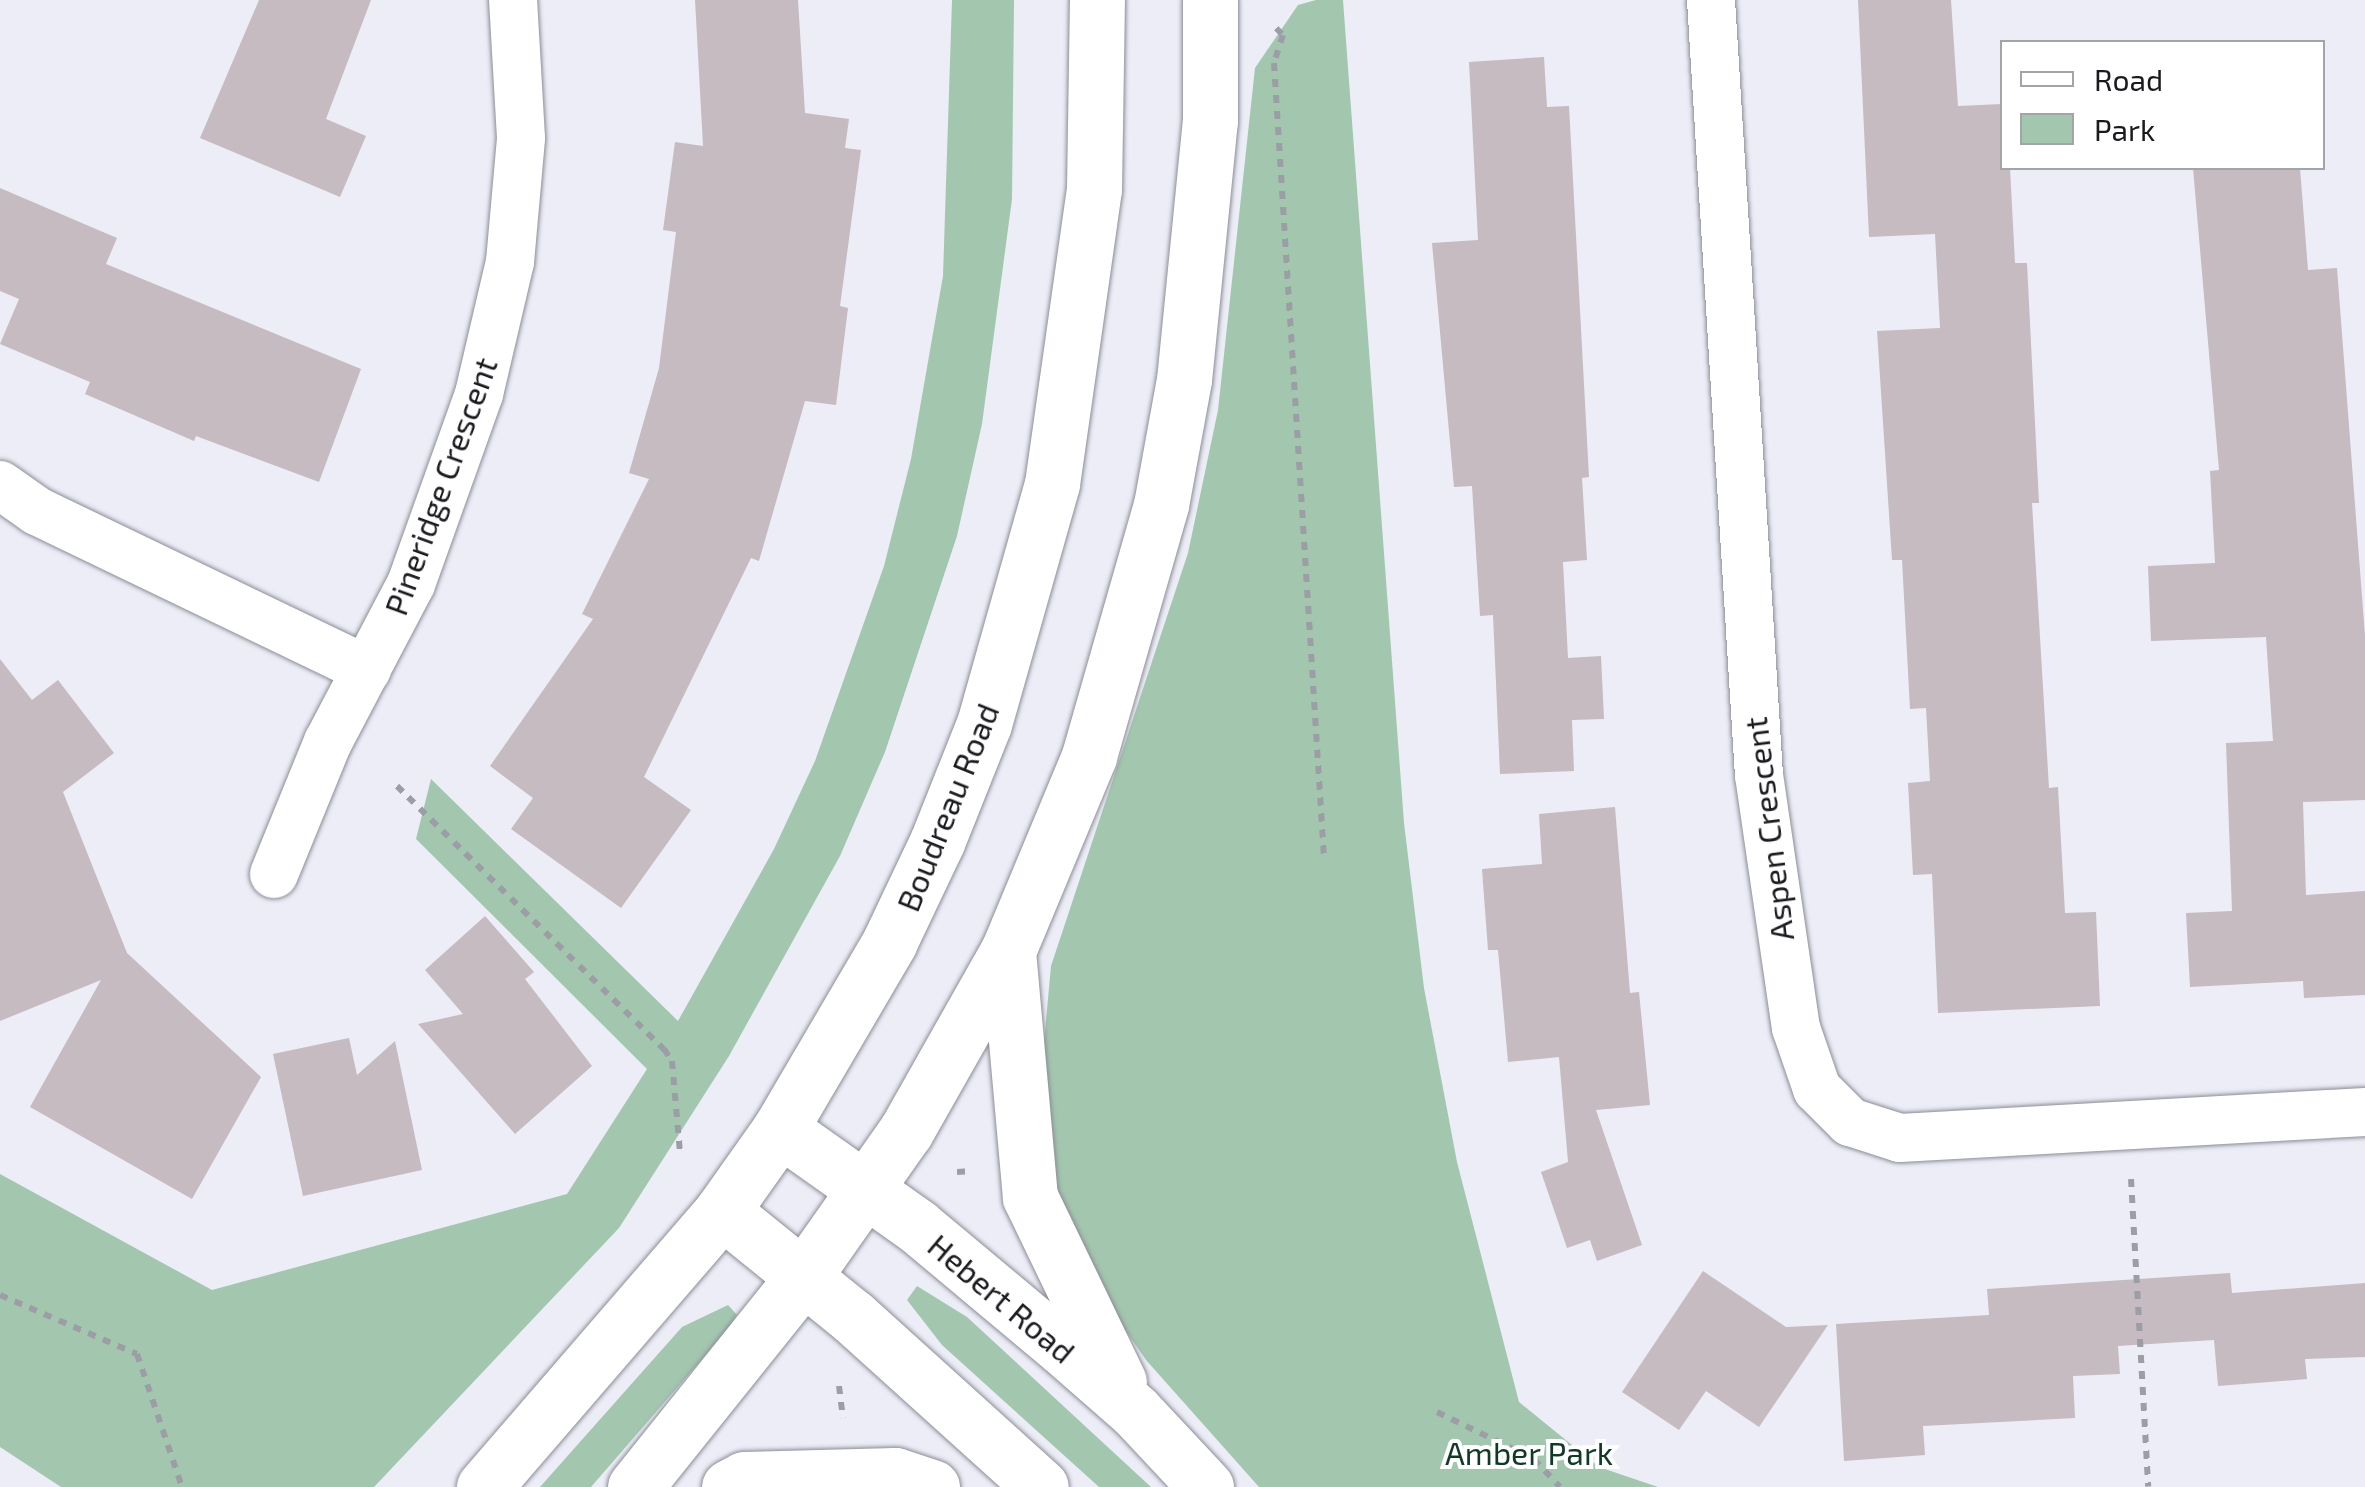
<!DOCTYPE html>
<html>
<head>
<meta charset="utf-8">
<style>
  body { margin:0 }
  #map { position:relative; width:2365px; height:1487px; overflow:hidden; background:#ecedf7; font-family:"Exo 2",sans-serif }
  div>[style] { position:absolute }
  .green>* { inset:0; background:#a3c6af }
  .building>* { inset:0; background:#c5bbc0 }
  .path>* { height:6px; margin-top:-3px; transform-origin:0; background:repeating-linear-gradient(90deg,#9c9da5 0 8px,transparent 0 16px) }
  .roads { filter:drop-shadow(0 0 2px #8b8d96) drop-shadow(0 0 2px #8b8d96) }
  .minor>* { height:48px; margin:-24px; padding:0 24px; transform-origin:24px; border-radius:24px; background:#fff }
  .secondary>* { height:55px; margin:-27.5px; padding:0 27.5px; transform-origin:27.5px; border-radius:27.5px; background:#fff }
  span { translate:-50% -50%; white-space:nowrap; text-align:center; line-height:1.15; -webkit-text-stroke:8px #fff; paint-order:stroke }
  .street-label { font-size:32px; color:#1a1b1e }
  .park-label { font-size:32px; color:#0f3b24 }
  .legend { position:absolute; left:2000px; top:40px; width:325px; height:130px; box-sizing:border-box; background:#fff; border:2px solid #a3a4a5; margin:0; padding:12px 18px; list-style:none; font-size:30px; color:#1a1b1e }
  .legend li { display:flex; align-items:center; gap:20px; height:50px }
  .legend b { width:50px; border:2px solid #a3a4a5 }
</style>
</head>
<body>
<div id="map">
  <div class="green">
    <i style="clip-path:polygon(952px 0,1014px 0,1012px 199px,982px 424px,957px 536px,885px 752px,840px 856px,729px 1056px,619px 1228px,374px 1487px,61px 1487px,0 1447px,0 1174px,212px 1290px,567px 1194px,647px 1069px,416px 839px,431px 779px,678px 1021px,774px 849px,815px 761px,884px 566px,911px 459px,943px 276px)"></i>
    <i style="clip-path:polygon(1316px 0,1343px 0,1404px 823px,1424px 988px,1457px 1162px,1519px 1402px,1599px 1467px,1658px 1487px,1259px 1487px,1146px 1360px,1098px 1291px,1053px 1180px,1042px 1064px,1051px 966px,1188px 553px,1218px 410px,1255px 68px,1298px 5px)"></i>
    <i style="clip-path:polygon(917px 1286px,967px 1317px,1151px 1487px,1099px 1487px,942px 1345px,907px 1300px)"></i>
    <i style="clip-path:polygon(728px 1305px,737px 1315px,728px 1329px,591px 1487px,540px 1487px,682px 1327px)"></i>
  </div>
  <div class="building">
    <i style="clip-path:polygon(259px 0,371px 0,326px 119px,366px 136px,340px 197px,200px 138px)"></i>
    <i style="clip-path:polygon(695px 0,798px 0,805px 113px,849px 119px,845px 148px,861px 150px,840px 306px,848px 308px,836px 405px,805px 401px,759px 561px,751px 558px,644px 777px,691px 810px,621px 908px,511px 829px,533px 798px,490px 766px,593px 619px,582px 614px,649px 479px,629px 473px,659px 368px,676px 232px,663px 230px,675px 142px,703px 146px)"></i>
    <i style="clip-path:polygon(1858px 0,1951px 0,1958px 106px,2002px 104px,2002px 168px,2010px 168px,2015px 263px,2027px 263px,2039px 503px,2032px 503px,2049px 788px,2058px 787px,2065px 913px,2096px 912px,2100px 1006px,1938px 1013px,1932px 874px,1913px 875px,1908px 783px,1930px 781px,1926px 708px,1910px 709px,1902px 560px,1892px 560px,1877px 331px,1940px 328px,1935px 234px,1869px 237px)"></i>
    <i style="clip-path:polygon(1544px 57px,1547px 107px,1569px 106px,1589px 477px,1582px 478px,1587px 560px,1563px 562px,1568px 658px,1601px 656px,1604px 719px,1572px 720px,1574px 771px,1500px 774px,1493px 615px,1480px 616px,1472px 486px,1454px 487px,1432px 243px,1478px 240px,1469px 62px)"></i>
    <i style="clip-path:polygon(2193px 168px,2300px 168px,2308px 270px,2337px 268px,2365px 636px,2365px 800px,2303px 802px,2306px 895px,2365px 891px,2365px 995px,2304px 998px,2303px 981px,2190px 987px,2186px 913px,2232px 911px,2226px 743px,2273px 741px,2266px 637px,2151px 641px,2148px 566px,2215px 563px,2210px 471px,2219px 470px)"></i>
    <i style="clip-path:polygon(0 188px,117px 238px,106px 264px,361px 369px,319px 482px,196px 436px,194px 441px,85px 394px,90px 382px,0 344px,19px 299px,0 291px)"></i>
    <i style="clip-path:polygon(0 659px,32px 700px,58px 680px,114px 753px,63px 792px,127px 953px,261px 1077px,192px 1199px,30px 1107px,101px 980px,0 1021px)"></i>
    <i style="clip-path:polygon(1615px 807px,1630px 993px,1639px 992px,1650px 1105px,1596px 1110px,1642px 1245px,1597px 1261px,1590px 1240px,1567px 1248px,1541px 1172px,1568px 1162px,1559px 1057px,1508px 1062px,1498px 950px,1488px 950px,1482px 869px,1542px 864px,1539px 814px)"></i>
    <i style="clip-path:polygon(485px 916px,534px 972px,525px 979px,592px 1066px,515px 1134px,418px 1024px,463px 1014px,425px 970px)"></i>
    <i style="clip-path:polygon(349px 1038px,357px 1075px,395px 1041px,422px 1170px,303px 1196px,273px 1054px)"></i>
    <i style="clip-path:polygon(1703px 1271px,1786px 1327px,1828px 1325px,1759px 1427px,1706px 1391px,1679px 1430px,1622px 1392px)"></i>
    <i style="clip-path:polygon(2230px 1273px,2232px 1293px,2365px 1283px,2365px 1357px,2305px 1359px,2307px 1379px,2218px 1386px,2214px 1340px,2118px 1346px,2120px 1374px,2073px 1376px,2075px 1418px,1923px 1426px,1925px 1455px,1844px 1461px,1836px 1324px,1989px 1315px,1987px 1289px)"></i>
  </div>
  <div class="path">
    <i style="left:1276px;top:28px;width:10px;rotate:45deg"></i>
    <i style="left:1283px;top:35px;width:29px;rotate:108deg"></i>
    <i style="left:1274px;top:63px;width:797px;rotate:86.4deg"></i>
    <i style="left:397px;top:786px;width:375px;rotate:44.6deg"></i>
    <i style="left:664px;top:1049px;width:14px;rotate:56deg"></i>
    <i style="left:672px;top:1061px;width:91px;rotate:85deg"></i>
    <i style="left:957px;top:1172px;width:15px;rotate:-4deg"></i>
    <i style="left:2131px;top:1179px;width:308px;rotate:86.8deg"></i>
    <i style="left:0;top:1295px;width:149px;rotate:23.3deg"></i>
    <i style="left:137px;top:1354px;width:140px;rotate:71.3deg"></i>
    <i style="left:839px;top:1386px;width:32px;rotate:83deg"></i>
    <i style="left:1437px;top:1412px;width:108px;rotate:25.9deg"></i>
    <i style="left:1534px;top:1459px;width:38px;rotate:47deg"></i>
  </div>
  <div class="roads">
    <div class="minor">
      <i style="left:1711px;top:0;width:776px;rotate:86.46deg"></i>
      <i style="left:1759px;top:775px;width:256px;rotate:81.7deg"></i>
      <i style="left:1796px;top:1028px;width:65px;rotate:71deg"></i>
      <i style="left:1817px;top:1089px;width:47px;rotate:45deg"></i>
      <i style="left:1850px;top:1122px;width:52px;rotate:17.7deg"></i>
      <i style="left:1900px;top:1138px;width:466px;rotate:-3.2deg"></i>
      <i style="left:0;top:485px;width:45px;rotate:35.1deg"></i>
      <i style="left:37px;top:511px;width:366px;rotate:25.7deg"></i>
      <i style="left:274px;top:874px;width:143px;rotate:-67.8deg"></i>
      <i style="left:328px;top:742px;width:178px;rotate:-62.3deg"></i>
      <i style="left:411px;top:584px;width:202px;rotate:-70.3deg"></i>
      <i style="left:479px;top:394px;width:136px;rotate:-76.8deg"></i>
      <i style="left:510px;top:262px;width:124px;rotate:-84.9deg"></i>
      <i style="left:521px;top:138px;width:138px;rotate:-93.3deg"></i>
    </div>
    <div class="secondary">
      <i style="left:1008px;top:951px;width:247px;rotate:84.9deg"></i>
      <i style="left:1030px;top:1197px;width:205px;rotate:64.3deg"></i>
      <i style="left:780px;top:1129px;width:168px;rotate:35.3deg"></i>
      <i style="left:917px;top:1226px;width:190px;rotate:39.9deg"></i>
      <i style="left:1063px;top:1348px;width:96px;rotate:41.2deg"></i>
      <i style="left:1135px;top:1411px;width:104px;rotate:46.9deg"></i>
      <i style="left:722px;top:1211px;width:169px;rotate:39deg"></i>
      <i style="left:853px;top:1317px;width:253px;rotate:42.1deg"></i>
      <i style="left:484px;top:1487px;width:364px;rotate:-49.2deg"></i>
      <i style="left:722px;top:1211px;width:100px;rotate:-54.7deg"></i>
      <i style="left:780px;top:1129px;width:216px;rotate:-59.6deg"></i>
      <i style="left:889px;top:943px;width:112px;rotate:-64.6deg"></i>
      <i style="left:937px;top:842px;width:127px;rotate:-68.3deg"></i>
      <i style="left:984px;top:724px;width:249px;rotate:-74.2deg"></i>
      <i style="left:1052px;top:484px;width:298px;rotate:-81.9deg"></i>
      <i style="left:1094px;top:189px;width:189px;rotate:-89.1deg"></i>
      <i style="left:635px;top:1487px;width:270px;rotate:-51.3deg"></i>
      <i style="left:804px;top:1276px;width:177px;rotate:-54.9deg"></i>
      <i style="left:906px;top:1131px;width:207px;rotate:-60.5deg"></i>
      <i style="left:1008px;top:951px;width:211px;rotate:-67.4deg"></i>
      <i style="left:1089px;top:756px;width:261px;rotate:-74deg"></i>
      <i style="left:1161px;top:505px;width:127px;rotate:-79.6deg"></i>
      <i style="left:1184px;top:380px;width:260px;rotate:-84.3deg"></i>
      <i style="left:1210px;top:121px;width:121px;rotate:-90deg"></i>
      <i style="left:729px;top:1487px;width:17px;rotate:-28deg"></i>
      <i style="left:744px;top:1479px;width:151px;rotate:-1.5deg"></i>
      <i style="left:895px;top:1475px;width:39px;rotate:18deg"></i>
    </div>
  </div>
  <div class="street-label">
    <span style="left:440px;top:486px;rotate:-70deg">Pineridge Crescent</span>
    <span style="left:947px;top:807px;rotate:-68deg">Boudreau Road</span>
    <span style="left:1768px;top:829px;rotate:-97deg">Aspen Crescent</span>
    <span style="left:1002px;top:1298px;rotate:40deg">Hebert Road</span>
  </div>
  <div class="park-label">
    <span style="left:1529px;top:1452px">Amber Park</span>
  </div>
  <ul class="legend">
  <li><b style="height:12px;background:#fff"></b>Road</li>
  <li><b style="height:28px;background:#a3c6af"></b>Park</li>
  </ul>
</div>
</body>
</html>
